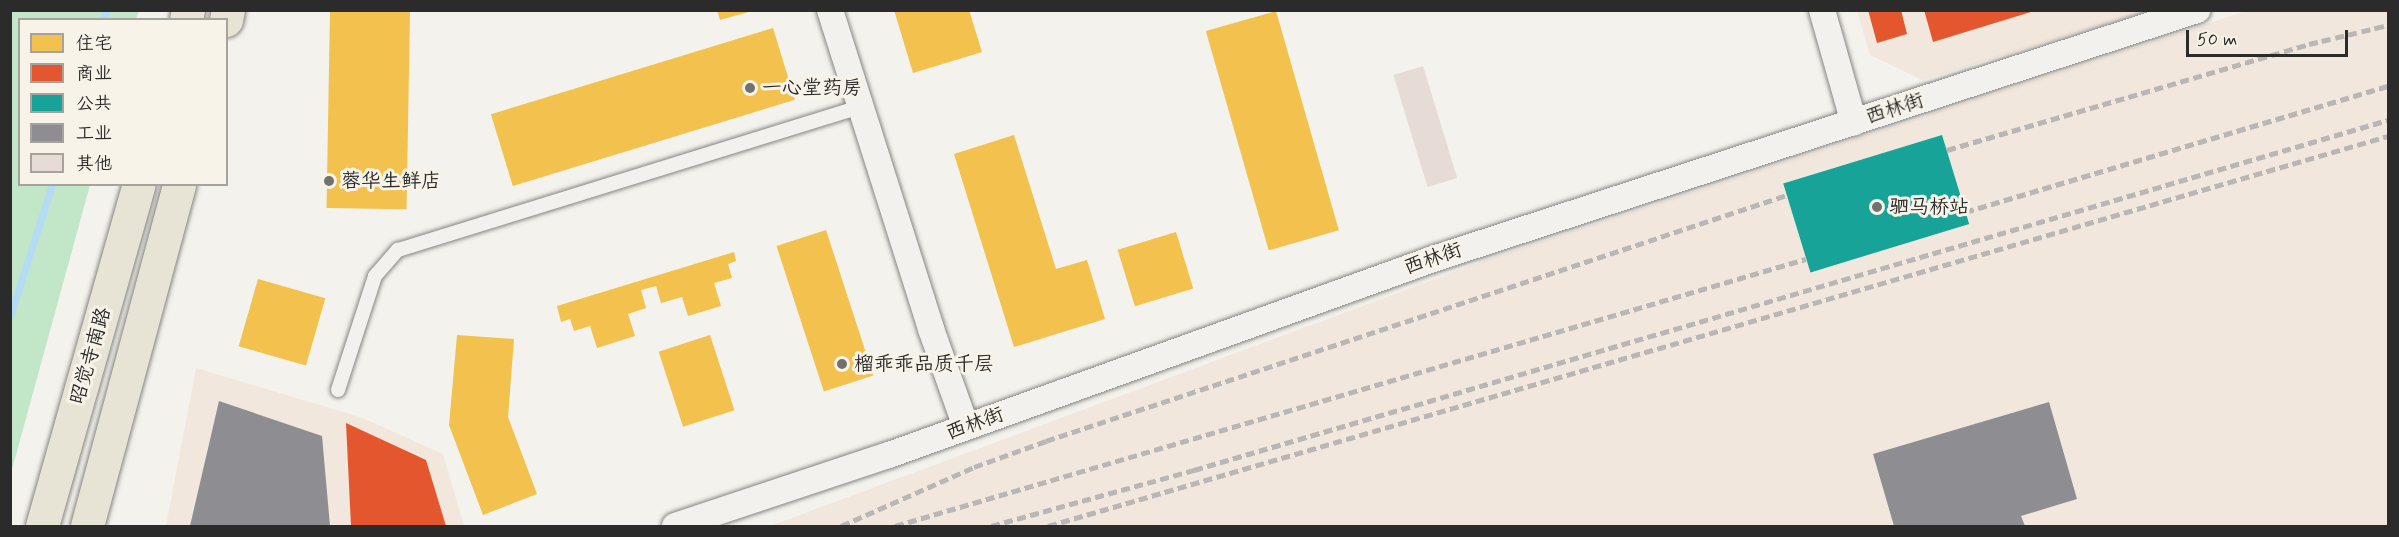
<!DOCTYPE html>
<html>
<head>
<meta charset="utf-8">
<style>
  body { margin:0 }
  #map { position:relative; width:2399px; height:537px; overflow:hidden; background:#f4f2ec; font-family:Mynerve,"LXGW WenKai TC",sans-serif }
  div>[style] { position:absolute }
  .built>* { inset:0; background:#f2e7dc }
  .green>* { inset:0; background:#c1e6c8 }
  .homes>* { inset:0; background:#f2c14e; transform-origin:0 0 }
  .shops>* { inset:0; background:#e4572e }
  .public>* { inset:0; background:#17a398; transform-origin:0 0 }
  .industry>* { inset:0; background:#8d8d92 }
  .stream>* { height:7px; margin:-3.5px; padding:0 3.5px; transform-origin:3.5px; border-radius:3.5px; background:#b4dcf5 }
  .building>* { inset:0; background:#e6dbd5; transform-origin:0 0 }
  .roads { filter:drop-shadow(0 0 2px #858582) drop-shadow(0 0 2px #858582) }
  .lane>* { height:14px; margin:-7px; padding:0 7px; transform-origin:7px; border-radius:7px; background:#f2f1ed }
  .street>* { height:26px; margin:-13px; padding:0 13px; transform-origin:13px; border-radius:13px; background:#f2f1ed }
  .primary>* { height:33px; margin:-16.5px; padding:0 16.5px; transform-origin:16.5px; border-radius:16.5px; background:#e8e4d5 }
  .rail>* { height:4.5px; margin-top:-2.25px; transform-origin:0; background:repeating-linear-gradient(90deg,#b8b7b5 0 9px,transparent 0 13.5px) }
  .dots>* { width:16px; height:16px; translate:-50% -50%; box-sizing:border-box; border:3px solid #f7f3e8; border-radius:50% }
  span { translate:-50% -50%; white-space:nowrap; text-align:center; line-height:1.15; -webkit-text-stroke:6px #f7f3e8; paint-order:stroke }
  .poi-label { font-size:20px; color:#2b2b2b }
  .left { translate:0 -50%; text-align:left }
  .street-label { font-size:20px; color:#2b2b2b }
  .frame { position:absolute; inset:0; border:12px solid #2b2b2b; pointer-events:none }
  .legend { position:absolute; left:18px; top:18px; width:210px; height:168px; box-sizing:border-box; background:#f7f3e8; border:2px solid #a5a39c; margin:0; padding:8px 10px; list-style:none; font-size:18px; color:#2b2b2b }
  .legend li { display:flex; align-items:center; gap:12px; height:30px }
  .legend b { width:30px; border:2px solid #a5a39c }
  .scale { position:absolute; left:2186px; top:30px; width:162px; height:27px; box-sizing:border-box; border:3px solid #2b2b2b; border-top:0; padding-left:8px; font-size:18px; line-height:21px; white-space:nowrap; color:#2b2b2b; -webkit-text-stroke:4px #f7f3e8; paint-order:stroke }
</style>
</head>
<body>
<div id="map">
  <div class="built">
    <i style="clip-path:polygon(1857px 11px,2149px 11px,1922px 80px,1870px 55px)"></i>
    <i style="clip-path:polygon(2246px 11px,2388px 11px,2388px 526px,770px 526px,1497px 256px)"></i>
    <i style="clip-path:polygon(196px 368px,360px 417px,443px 454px,464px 526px,166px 526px)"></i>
  </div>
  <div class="green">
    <i style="clip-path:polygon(11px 10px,139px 11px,136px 19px,20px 20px,20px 184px,90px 185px,11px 473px)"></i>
  </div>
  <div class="homes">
    <i style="left:330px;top:10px;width:80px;height:198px;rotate:1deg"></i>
    <i style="clip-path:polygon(717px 10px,752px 10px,752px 11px,720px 20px)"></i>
    <i style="clip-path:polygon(894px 10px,969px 10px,982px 52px,913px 73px)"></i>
    <i style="left:1276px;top:11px;width:228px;height:73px;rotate:74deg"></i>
    <i style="left:773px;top:28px;width:75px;height:295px;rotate:73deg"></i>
    <i style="clip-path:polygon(1014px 135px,1056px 269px,1087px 260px,1105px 319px,1014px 347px,954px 154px)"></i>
    <i style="left:826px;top:230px;width:153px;height:52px;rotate:72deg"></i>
    <i style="left:1176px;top:232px;width:59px;height:61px;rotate:73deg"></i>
    <i style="clip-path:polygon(734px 252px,736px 261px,728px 264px,732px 278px,714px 283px,721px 306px,688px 316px,682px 297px,661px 303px,656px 286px,641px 290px,646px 308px,628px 314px,635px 336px,597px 348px,590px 326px,574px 331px,570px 319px,561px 322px,557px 306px)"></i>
    <i style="left:258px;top:279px;width:70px;height:70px;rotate:16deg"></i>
    <i style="clip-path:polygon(457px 335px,514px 339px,508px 417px,537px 494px,483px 515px,449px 425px)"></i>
    <i style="left:710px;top:335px;width:79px;height:54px;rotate:72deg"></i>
  </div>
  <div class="shops">
    <i style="clip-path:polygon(1868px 10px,1901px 10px,1907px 34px,1877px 43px)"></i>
    <i style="clip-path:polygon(1924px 10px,2034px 10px,2034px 11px,1933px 42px)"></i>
    <i style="clip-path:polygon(346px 423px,426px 460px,446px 526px,351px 526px)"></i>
  </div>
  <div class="public">
    <i style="left:1942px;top:135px;width:93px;height:166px;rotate:73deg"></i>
  </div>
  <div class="industry">
    <i style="clip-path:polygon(219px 401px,322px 436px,330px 526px,190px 526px)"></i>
    <i style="clip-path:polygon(2049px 402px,2077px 499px,2021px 516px,2025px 526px,1894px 526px,1873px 454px)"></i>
  </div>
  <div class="stream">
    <i style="left:103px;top:20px;width:10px;rotate:-73deg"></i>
    <i style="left:10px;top:316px;width:139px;rotate:-72.3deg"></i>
  </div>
  <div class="building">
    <i style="left:1423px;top:66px;width:117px;height:31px;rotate:73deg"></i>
  </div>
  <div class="roads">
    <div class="lane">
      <i style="left:338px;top:390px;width:120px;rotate:-72deg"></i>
      <i style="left:375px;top:276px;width:35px;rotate:-49deg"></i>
      <i style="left:398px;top:250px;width:484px;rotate:-17.2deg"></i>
    </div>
    <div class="street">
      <i style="left:830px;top:10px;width:335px;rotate:72.4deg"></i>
      <i style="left:931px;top:329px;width:104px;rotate:70.3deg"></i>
      <i style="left:1822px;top:10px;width:117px;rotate:74.2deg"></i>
      <i style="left:675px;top:526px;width:225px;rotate:-18.4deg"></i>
      <i style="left:889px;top:455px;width:578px;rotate:-19.81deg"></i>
      <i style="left:1433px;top:259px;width:804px;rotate:-18.05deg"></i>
    </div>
    <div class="primary">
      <i style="left:186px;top:20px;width:10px;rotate:-79deg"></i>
      <i style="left:226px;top:20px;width:10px;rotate:-79deg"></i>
      <i style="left:42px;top:526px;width:355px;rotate:-74.2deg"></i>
      <i style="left:87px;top:526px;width:354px;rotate:-74.9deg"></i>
    </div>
  </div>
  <div class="rail">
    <i style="left:1947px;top:150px;width:377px;rotate:-16.3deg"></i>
    <i style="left:2309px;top:44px;width:81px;rotate:-13.5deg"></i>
    <i style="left:1965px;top:212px;width:441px;rotate:-16.6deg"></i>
    <i style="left:841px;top:526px;width:145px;rotate:-23.9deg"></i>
    <i style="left:974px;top:467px;width:77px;rotate:-19.9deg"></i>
    <i style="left:1046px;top:441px;width:781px;rotate:-18.37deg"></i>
    <i style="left:895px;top:526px;width:949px;rotate:-16.34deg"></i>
    <i style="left:991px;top:526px;width:211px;rotate:-15.4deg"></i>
    <i style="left:1194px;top:470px;width:1244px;rotate:-16.34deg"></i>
    <i style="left:1048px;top:526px;width:1396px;rotate:-16.23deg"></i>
  </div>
  <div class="dots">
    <i style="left:750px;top:88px;background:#71716f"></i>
    <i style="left:329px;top:181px;background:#71716f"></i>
    <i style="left:1877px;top:207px;background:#71716f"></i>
    <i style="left:842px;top:364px;background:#71716f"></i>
  </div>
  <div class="poi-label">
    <span class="left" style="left:762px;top:88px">一心堂药房</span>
    <span class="left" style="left:341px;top:181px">蓉华生鲜店</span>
    <span class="left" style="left:1889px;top:207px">驷马桥站</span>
    <span class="left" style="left:854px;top:364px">榴乖乖品质千层</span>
  </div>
  <div class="street-label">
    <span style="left:1895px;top:109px;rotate:-18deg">西林街</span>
    <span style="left:1433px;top:259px;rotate:-19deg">西林街</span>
    <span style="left:91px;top:356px;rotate:-74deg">昭觉寺南路</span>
    <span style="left:975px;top:424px;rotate:-20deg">西林街</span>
  </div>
  <div class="frame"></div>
  <ul class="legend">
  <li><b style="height:16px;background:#f2c14e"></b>住宅</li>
  <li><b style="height:16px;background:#e4572e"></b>商业</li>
  <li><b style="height:16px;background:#17a398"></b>公共</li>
  <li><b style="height:16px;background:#8d8d92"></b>工业</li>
  <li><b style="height:16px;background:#e6dbd5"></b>其他</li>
  </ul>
  <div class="scale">50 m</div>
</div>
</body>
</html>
